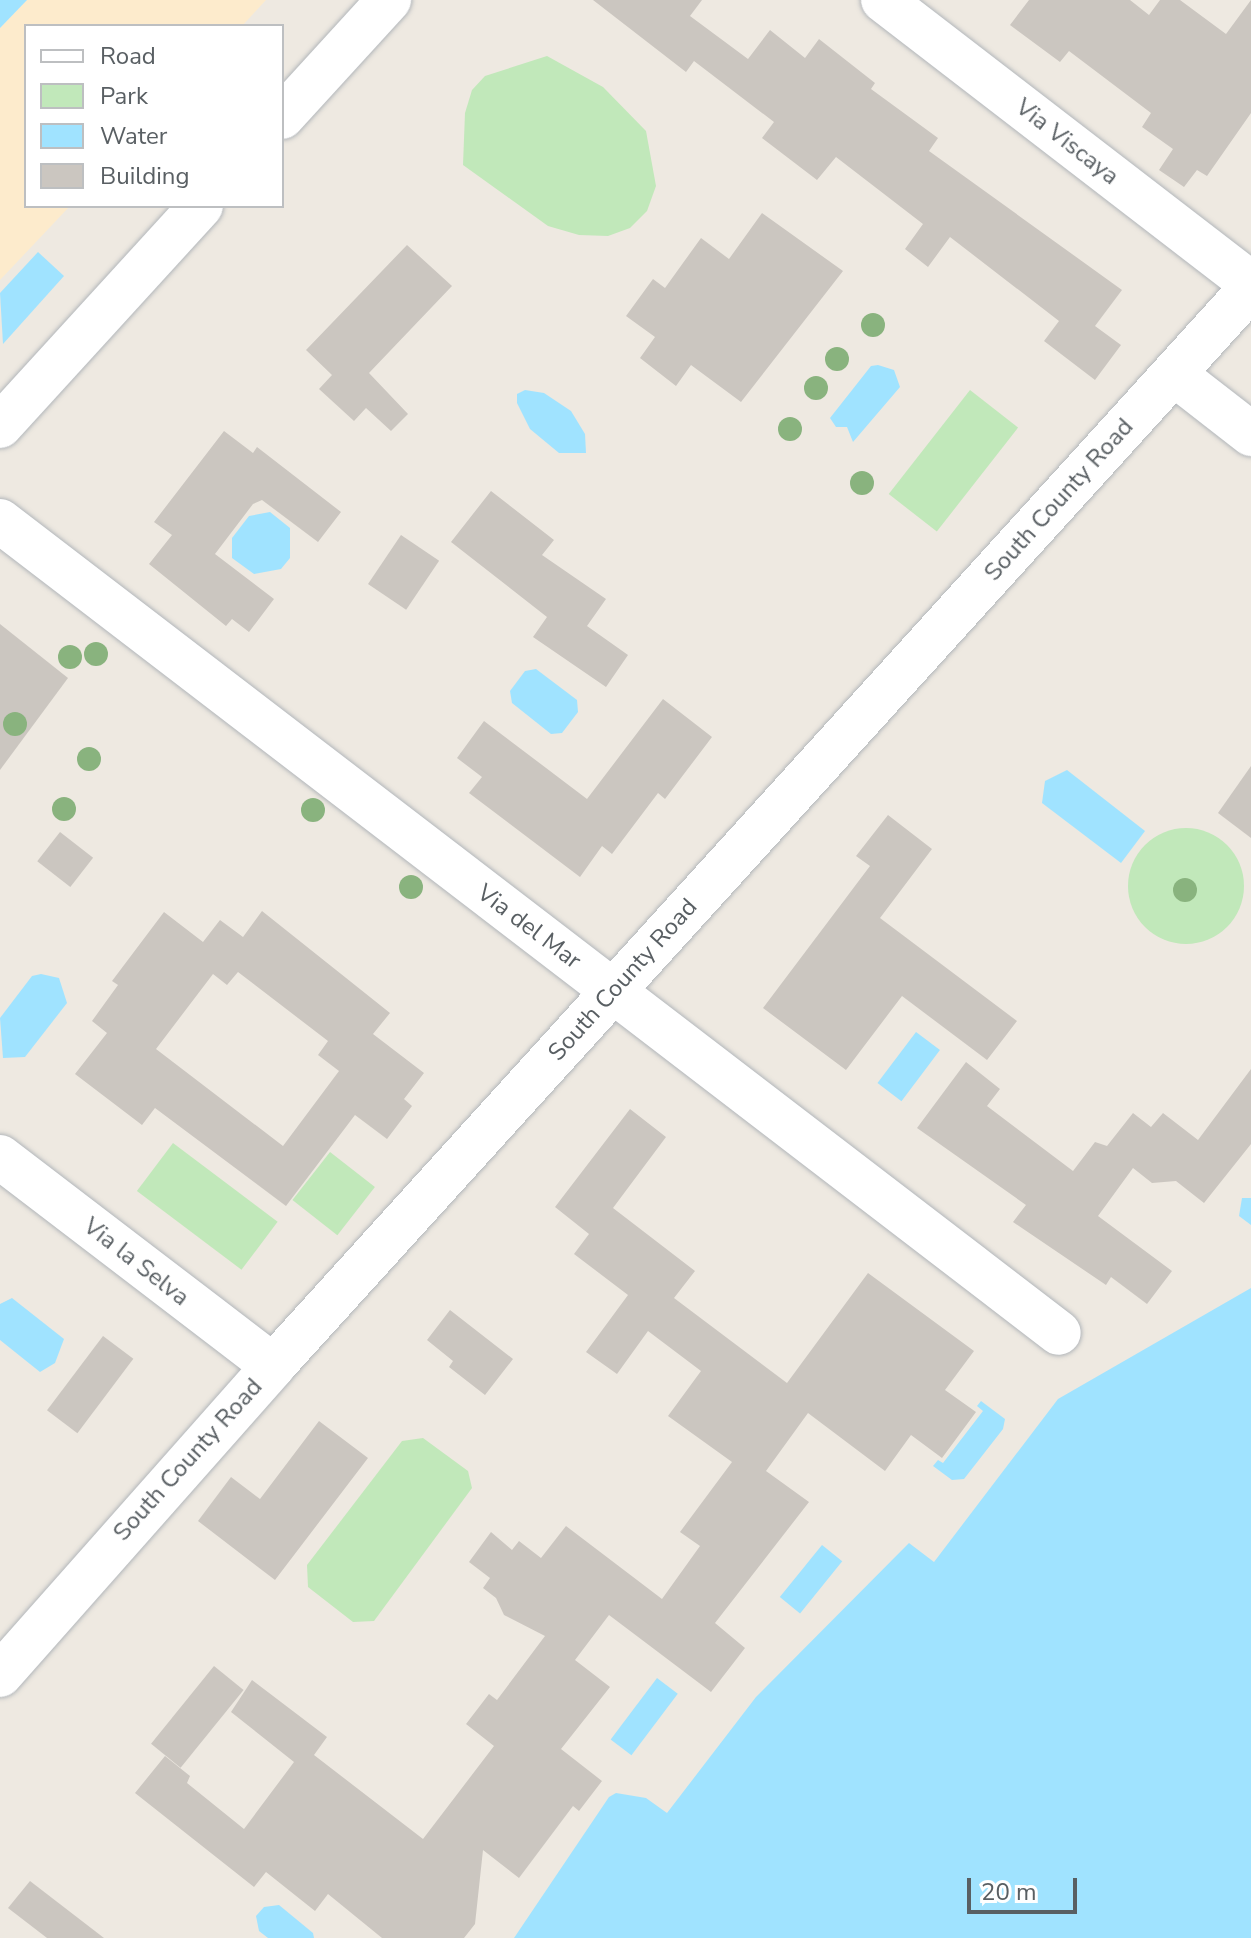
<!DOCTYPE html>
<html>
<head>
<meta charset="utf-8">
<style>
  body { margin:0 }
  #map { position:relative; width:1251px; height:1938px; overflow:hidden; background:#eee9e1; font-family:"Nunito Sans",sans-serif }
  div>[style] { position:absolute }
  .green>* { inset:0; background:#c1e8ba; transform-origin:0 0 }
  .round { border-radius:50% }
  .sand>* { inset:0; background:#fdebcc }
  .water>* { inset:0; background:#a0e3ff; transform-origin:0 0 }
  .building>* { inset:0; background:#cbc6c0; transform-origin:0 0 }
  .roads { filter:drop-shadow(0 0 2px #b2b6ba) drop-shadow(0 0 2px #b2b6ba) }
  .minor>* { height:44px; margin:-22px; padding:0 22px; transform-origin:22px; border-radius:22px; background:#fff }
  .tertiary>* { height:44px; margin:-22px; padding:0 22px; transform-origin:22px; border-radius:22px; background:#fff }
  .secondary>* { height:44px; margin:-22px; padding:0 22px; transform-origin:22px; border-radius:22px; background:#fff }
  .trees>* { width:24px; height:24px; margin:-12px; border-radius:50%; background:#89b37e }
  span { translate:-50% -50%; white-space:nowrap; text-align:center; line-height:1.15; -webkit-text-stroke:6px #fff; paint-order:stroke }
  .street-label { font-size:24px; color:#595f63 }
  .legend { position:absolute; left:24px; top:24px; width:260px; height:184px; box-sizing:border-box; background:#fff; border:2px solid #bdbfc1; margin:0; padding:10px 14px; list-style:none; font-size:24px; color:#595f63 }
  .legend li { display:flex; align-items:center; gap:16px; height:40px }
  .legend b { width:40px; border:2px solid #bdbfc1 }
  .scale { position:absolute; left:967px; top:1878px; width:110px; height:36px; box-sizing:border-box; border:4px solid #595f63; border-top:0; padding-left:10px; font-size:24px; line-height:28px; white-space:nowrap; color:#595f63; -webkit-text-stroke:6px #fff; paint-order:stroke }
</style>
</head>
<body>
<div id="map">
  <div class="green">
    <i style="clip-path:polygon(547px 56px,603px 87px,646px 131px,656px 186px,647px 211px,630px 228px,608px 236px,579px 235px,548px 226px,463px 165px,465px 113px,472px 90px,485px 76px)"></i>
    <i style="left:970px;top:390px;width:61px;height:132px;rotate:38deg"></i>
    <i class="round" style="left:1128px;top:828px;width:116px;height:116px"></i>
    <i style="left:173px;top:1143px;width:131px;height:60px;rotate:37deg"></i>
    <i style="left:330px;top:1152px;width:57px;height:61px;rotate:38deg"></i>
    <i style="clip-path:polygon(423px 1438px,468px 1471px,472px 1488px,374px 1621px,353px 1622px,308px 1587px,307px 1565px,402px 1441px)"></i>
  </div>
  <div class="sand">
    <i style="clip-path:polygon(27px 0,266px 0,242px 26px,26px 26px,26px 206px,70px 206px,0 280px,0 28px)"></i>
  </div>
  <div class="water">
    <i style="clip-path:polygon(0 0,27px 0,0 28px)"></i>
    <i style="clip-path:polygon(38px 252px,64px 276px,3px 344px,0 293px)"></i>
    <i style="clip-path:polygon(878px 365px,894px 370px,900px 387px,853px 442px,847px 427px,836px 427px,830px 418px,871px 366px)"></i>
    <i style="clip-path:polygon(525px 390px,544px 393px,571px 411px,585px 434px,586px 453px,559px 453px,530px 429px,517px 403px,517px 394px)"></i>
    <i style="clip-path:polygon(270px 512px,290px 528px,290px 558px,281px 569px,254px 574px,232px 558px,232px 538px,249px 516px)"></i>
    <i style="clip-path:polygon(536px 669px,577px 700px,578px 712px,562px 733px,551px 734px,512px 703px,510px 691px,525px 671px)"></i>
    <i style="clip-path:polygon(1067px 770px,1145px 831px,1121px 863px,1042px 803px,1045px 781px)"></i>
    <i style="clip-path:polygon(41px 974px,59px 978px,67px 1003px,25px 1057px,3px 1058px,0 1018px,32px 976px)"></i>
    <i style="left:916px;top:1032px;width:30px;height:64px;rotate:37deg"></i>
    <i style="clip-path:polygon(1242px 1198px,1251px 1198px,1251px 1225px,1239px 1216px)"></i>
    <i style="clip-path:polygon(1251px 1288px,1251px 1938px,514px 1938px,609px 1797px,616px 1793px,646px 1798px,667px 1813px,756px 1697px,909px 1543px,934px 1562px,1058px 1399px)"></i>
    <i style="clip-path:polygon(12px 1298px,64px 1339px,55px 1363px,40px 1372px,0 1340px,0 1304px)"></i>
    <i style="clip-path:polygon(981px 1401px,1005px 1419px,1003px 1429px,964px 1479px,952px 1480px,933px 1466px,938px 1460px,943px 1463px,983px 1411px,977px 1406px)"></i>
    <i style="left:822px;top:1545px;width:26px;height:67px;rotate:39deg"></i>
    <i style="left:657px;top:1678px;width:26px;height:77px;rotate:37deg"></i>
    <i style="clip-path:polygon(279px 1905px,313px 1933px,314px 1938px,268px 1938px,259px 1931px,256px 1916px,264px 1907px)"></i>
  </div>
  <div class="building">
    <i style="clip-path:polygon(593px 0,702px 0,690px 16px,748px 59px,770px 30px,805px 58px,819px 39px,875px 83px,871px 89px,938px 138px,929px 151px,1122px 290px,1095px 326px,1121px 345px,1095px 380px,1044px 341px,1059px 321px,950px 237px,928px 267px,905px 249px,923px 224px,836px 157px,817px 180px,762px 138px,774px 122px,694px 61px,686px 72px)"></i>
    <i style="clip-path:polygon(1029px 0,1130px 0,1149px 15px,1160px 0,1180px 0,1226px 34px,1251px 0,1251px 113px,1207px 176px,1197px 170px,1184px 187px,1159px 170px,1173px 149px,1142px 127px,1151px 113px,1069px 51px,1060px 62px,1010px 25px)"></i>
    <i style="clip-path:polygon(762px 213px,843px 271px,741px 402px,691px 365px,676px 386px,640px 358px,655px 337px,626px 316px,653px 279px,665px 288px,701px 238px,729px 259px)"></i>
    <i style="clip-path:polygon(407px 245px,452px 286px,369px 373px,408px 414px,391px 431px,366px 408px,354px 421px,319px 389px,332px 375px,306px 350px)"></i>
    <i style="clip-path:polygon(224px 431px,253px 453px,257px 447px,341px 512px,318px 542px,262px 500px,253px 504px,215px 554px,274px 599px,249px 632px,232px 619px,226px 626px,149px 564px,172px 535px,154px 522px)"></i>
    <i style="clip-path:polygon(491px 491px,554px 540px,542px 555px,606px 599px,587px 626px,628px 655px,606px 687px,533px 637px,547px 617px,451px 542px)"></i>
    <i style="left:401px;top:535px;width:46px;height:59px;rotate:34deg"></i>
    <i style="clip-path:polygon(0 624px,68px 678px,0 770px)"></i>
    <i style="clip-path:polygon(663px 699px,712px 737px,665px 799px,658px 793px,612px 854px,602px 846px,580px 877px,469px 793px,482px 777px,457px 758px,484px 721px,587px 799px)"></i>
    <i style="clip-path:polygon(1251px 766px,1251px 838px,1218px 813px)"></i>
    <i style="clip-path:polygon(888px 815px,932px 849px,880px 918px,1017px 1021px,987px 1060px,902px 996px,846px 1070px,763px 1008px,870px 866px,856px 856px)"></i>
    <i style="left:60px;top:832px;width:42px;height:37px;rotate:38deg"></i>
    <i style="clip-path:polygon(evenodd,262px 911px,390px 1013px,373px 1034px,424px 1073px,404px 1099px,412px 1106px,387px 1139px,355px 1115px,286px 1206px,155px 1108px,142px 1125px,75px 1074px,107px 1033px,92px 1021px,118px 985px,112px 981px,164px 912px,203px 942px,220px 920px,243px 937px,262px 911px,238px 972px,328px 1041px,318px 1055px,339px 1071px,283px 1146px,156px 1049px,213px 974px,227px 985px,238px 972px)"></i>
    <i style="clip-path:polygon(966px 1062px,1000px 1089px,987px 1106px,1073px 1171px,1095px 1142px,1107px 1146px,1133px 1113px,1151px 1127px,1163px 1113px,1198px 1140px,1251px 1069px,1251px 1144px,1204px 1203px,1176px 1181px,1152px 1183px,1133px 1168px,1098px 1216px,1172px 1271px,1147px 1304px,1111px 1277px,1106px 1285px,1013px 1222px,1026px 1205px,917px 1128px)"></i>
    <i style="clip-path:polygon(630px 1109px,666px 1137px,613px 1208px,695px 1271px,674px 1298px,787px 1383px,868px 1273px,974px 1351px,945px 1390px,976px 1412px,942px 1458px,911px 1435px,885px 1471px,808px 1413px,766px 1471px,809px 1502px,715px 1623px,745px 1648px,711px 1692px,609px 1615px,575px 1660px,610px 1687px,561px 1749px,602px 1781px,579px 1811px,573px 1806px,519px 1878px,483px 1850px,475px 1924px,464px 1938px,382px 1938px,328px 1894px,315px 1911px,266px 1872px,254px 1887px,135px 1793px,165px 1756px,190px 1776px,187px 1783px,244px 1829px,294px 1762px,231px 1712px,252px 1680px,327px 1737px,314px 1755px,423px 1839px,494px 1746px,466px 1724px,489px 1694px,497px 1700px,545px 1636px,504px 1615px,496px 1598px,483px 1588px,490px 1578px,469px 1562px,491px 1532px,512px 1550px,519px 1541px,541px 1558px,566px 1526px,662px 1599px,700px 1546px,680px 1532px,732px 1462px,668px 1416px,701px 1371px,648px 1331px,617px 1374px,586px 1352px,628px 1295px,574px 1254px,589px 1234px,555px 1207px)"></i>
    <i style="clip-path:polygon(450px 1310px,513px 1359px,485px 1395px,449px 1367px,453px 1361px,427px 1340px)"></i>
    <i style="left:103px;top:1336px;width:38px;height:93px;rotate:37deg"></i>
    <i style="clip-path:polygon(319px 1421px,368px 1458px,275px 1580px,198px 1521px,231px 1477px,260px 1499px)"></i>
    <i style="left:214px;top:1666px;width:38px;height:100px;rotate:39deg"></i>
    <i style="clip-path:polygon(30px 1881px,104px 1938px,47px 1938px,8px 1908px)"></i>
  </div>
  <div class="roads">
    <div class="minor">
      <i style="left:883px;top:0;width:464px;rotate:37.6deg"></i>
      <i style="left:1174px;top:374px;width:98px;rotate:37.9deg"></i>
      <i style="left:0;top:521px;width:1334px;rotate:37.48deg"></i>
      <i style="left:0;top:1157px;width:344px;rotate:37.4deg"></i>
    </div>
    <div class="tertiary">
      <i style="left:282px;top:117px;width:159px;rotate:-47.6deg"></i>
      <i style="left:0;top:426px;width:298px;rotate:-47.6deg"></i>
    </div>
    <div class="secondary">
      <i style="left:0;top:1675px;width:412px;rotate:-48.5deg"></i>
      <i style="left:273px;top:1366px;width:1456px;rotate:-47.78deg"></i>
    </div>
  </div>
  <div class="trees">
    <i style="left:873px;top:325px"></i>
    <i style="left:837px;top:359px"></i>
    <i style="left:816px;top:388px"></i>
    <i style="left:790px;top:429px"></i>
    <i style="left:862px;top:483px"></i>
    <i style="left:96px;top:654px"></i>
    <i style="left:70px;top:657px"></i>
    <i style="left:15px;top:724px"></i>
    <i style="left:89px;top:759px"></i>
    <i style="left:64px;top:809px"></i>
    <i style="left:313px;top:810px"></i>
    <i style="left:411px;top:887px"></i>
    <i style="left:1185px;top:890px"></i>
  </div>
  <div class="street-label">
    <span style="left:1067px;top:142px;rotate:38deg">Via Viscaya</span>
    <span style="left:1059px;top:500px;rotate:-48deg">South County Road</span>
    <span style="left:529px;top:927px;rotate:37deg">Via del Mar</span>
    <span style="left:623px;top:980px;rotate:-48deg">South County Road</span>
    <span style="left:136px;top:1262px;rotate:38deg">Via la Selva</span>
    <span style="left:188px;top:1460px;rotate:-48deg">South County Road</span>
  </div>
  <ul class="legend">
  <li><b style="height:10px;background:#fff"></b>Road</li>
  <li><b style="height:22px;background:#c1e8ba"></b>Park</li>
  <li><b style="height:22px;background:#a0e3ff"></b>Water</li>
  <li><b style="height:22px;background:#cbc6c0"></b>Building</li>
  </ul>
  <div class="scale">20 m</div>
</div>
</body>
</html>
